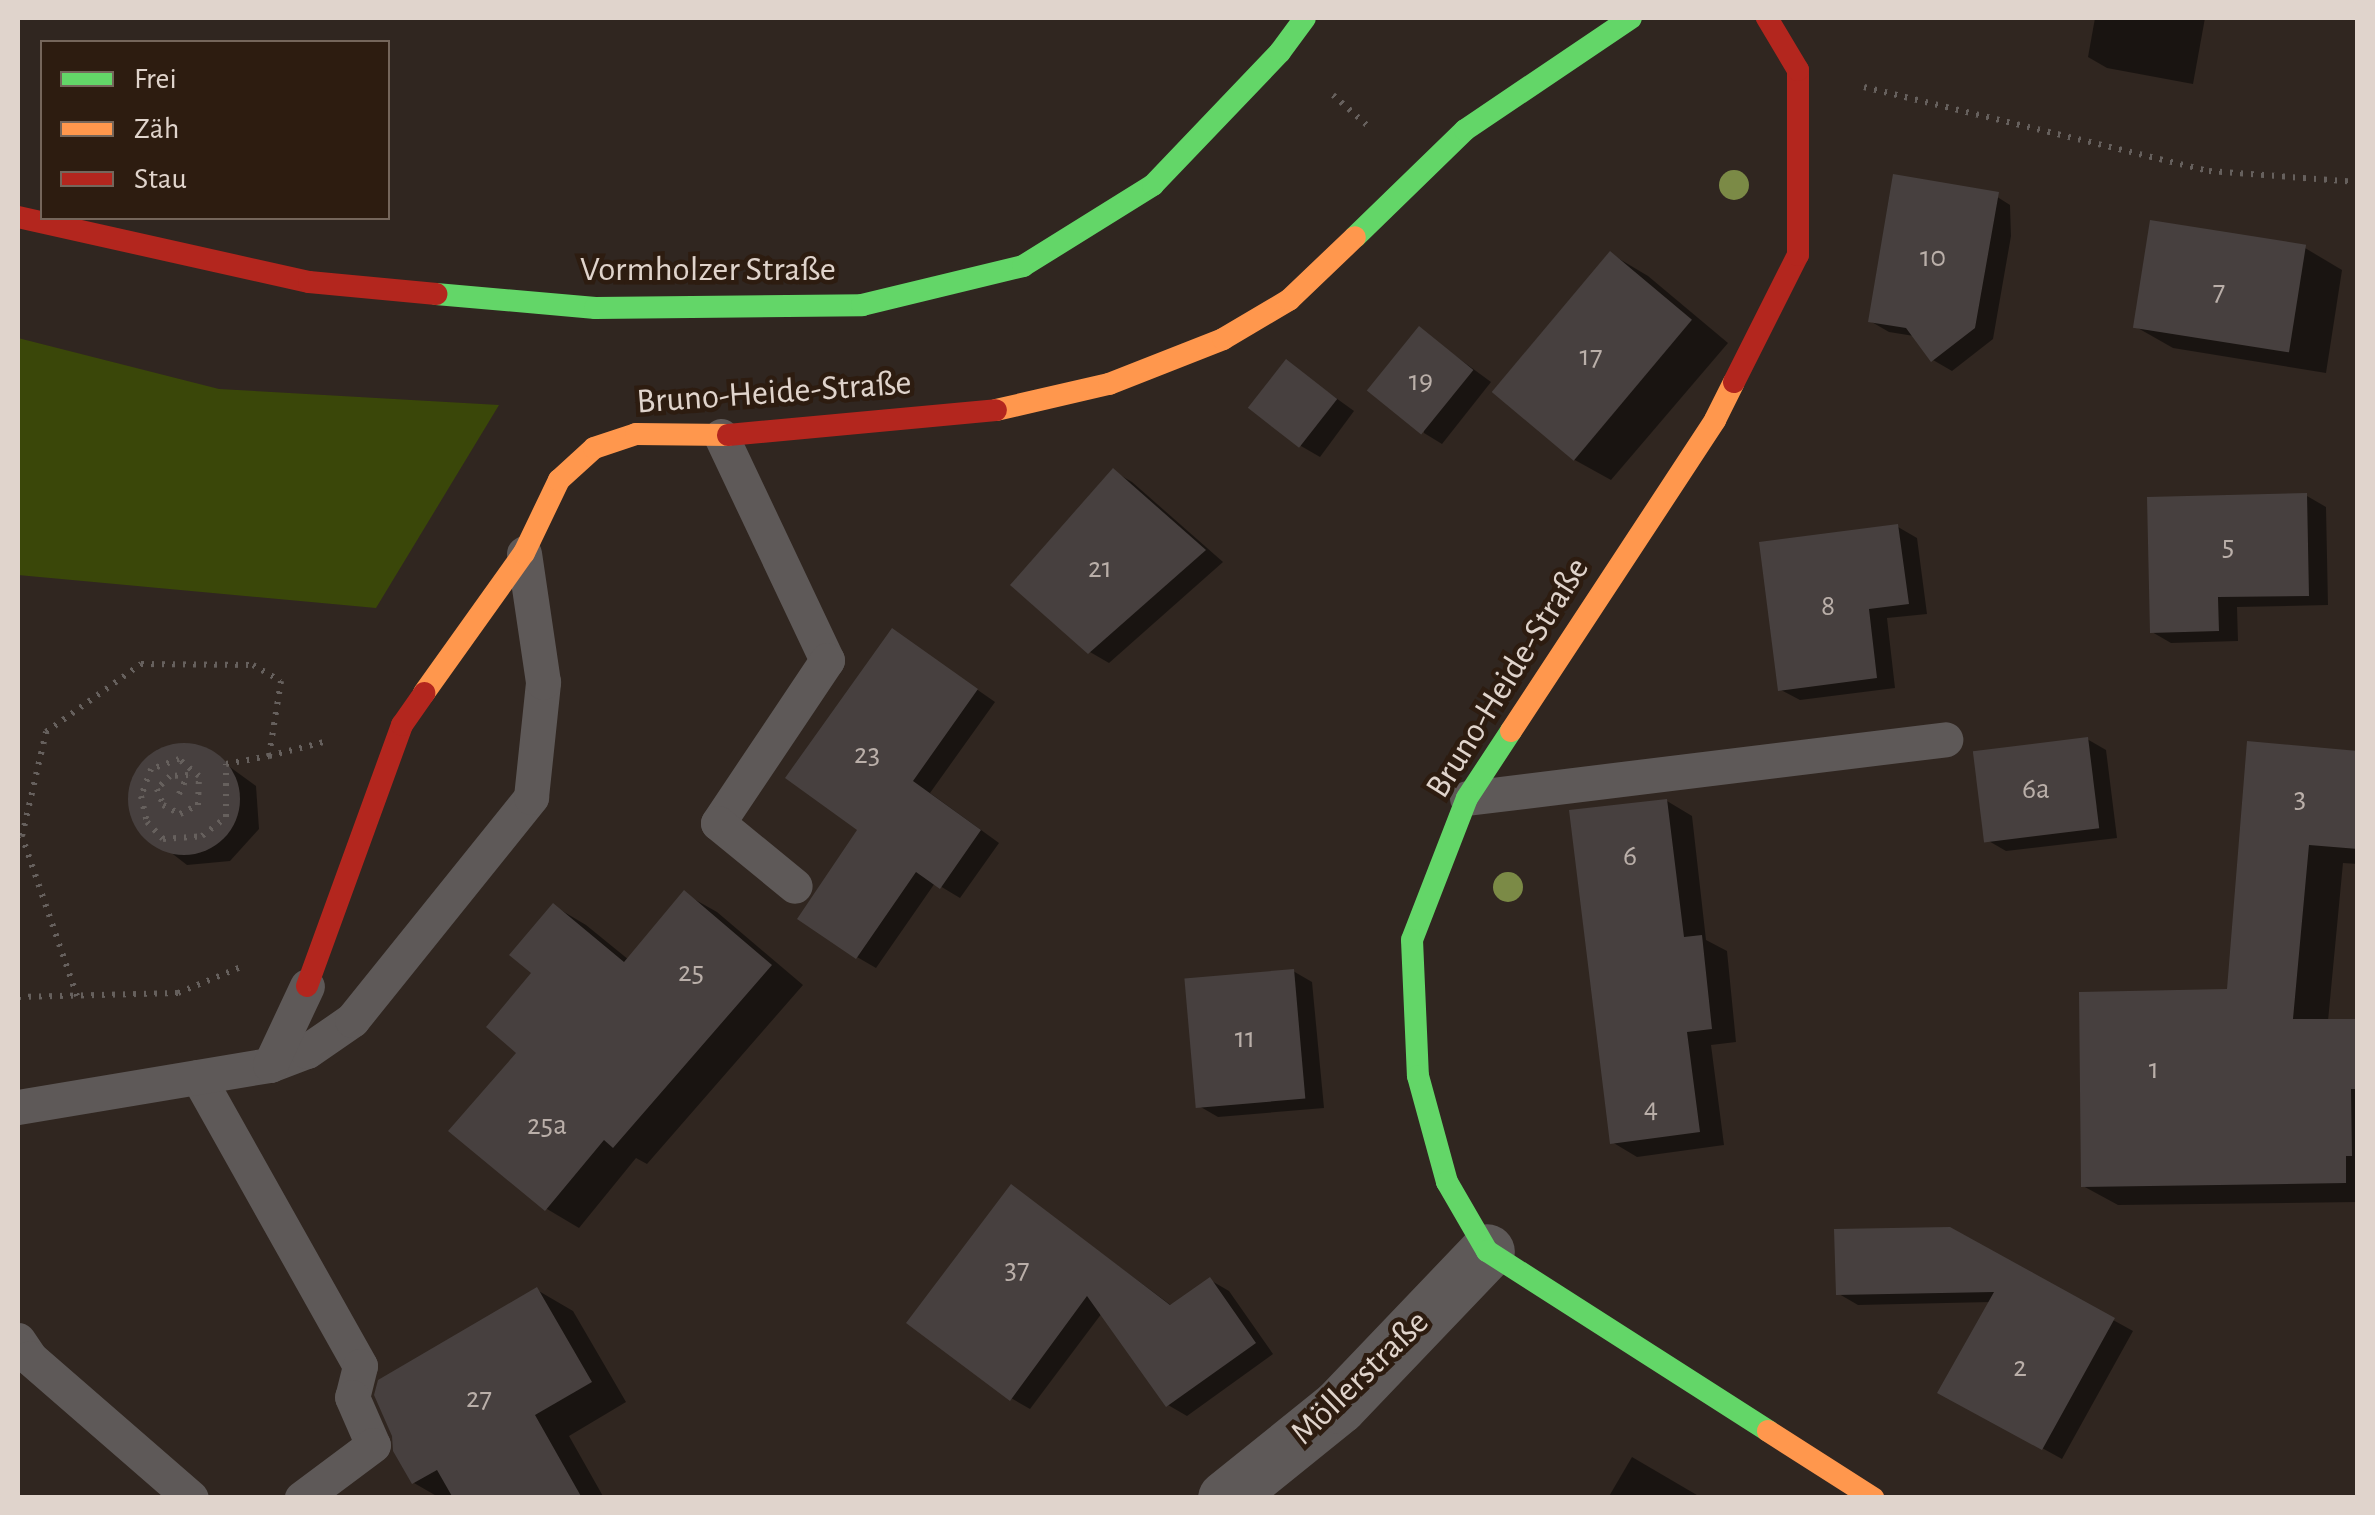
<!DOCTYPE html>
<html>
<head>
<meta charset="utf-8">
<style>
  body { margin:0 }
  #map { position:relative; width:2375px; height:1515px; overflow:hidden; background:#302620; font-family:"Alegreya Sans",sans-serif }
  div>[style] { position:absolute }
  .green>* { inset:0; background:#3a4709 }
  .shadow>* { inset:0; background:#0007 }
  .building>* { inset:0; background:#47403f; transform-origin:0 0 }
  .round { border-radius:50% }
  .path>* { height:6px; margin-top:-3px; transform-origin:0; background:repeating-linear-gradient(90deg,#66605d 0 2.5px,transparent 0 10.5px) }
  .lane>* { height:35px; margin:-17.5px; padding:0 17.5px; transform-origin:17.5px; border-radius:17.5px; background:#5e5958 }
  .street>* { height:55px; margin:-27.5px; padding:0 27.5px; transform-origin:27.5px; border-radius:27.5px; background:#5e5958 }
  .fast>* { height:22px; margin:-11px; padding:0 11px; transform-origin:11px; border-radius:11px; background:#63d668 }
  .slow>* { height:22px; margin:-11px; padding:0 11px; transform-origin:11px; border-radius:11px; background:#ff974d }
  .jam>* { height:22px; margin:-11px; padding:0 11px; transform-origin:11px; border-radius:11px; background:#b3261e }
  .trees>* { width:30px; height:30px; margin:-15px; border-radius:50%; background:#7b8a46 }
  span { translate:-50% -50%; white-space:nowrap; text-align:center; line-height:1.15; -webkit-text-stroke:9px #2d1c10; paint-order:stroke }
  .number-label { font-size:30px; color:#baafa9 }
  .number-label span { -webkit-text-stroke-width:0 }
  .street-label { font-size:35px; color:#e0d4cc }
  .frame { position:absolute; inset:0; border:20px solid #e0d4cc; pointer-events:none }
  .legend { position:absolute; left:40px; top:40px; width:350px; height:180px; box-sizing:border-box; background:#2d1c10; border:2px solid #75665b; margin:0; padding:12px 18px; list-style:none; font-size:30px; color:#e0d4cc }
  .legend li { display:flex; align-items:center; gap:20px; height:50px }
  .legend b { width:50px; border:2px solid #75665b }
</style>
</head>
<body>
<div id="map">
  <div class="green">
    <i style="clip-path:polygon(18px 338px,219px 389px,499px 405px,376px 608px,18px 575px)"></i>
  </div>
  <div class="shadow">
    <i style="clip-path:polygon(2095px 18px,2205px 18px,2193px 84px,2107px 68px,2088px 57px)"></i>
    <i style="clip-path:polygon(1991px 193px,2010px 205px,2011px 236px,1993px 339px,1952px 371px,1933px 360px,1914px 336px,1889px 332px,1870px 321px)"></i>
    <i style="clip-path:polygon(2305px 248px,2342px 270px,2326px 373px,2173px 348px,2136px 327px)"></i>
    <i style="clip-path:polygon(1611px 254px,1648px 276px,1728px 343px,1611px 480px,1573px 459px)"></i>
    <i style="clip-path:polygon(1420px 330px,1491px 382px,1442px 444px,1424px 433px)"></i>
    <i style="clip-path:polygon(1286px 362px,1354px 411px,1320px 457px,1301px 446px)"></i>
    <i style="clip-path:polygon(1113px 471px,1132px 482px,1223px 562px,1109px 663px,1090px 652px)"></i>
    <i style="clip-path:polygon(2307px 496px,2326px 507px,2328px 605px,2237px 607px,2238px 641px,2171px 643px,2152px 632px)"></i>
    <i style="clip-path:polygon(1898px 527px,1917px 538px,1927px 614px,1887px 618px,1895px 688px,1800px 700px,1781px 690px)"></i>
    <i style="clip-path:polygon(893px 631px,995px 702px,930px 793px,999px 843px,960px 898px,935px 883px,876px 968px,857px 957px,861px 830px)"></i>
    <i style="clip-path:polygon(2087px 739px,2106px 750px,2117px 838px,2006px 851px,1987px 840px)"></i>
    <i style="clip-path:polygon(201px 746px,256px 786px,259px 829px,230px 861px,187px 865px,134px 824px,131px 781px,158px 749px)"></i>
    <i style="clip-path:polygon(2358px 753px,2358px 864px,2343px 863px,2328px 1021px,2358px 1021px,2358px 1202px,2118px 1205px,2083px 1186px,2230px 991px)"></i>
    <i style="clip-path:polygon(1667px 801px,1692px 816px,1706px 940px,1727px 951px,1736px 1042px,1711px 1045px,1724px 1145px,1637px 1157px,1612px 1142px)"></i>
    <i style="clip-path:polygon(685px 894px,717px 912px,803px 985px,647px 1164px,636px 1158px,579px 1228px,547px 1209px,452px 1131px,519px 1052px,554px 906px,586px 925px,629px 960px)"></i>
    <i style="clip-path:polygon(1293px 971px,1312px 982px,1324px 1108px,1218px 1117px,1199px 1106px)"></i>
    <i style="clip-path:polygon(1012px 1187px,1172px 1306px,1210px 1280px,1229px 1291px,1273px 1354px,1187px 1416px,1168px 1405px,1102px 1313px,1030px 1409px,1011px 1398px)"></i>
    <i style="clip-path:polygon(1950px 1230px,2133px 1331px,2062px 1459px,1941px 1392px,1991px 1302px,1858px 1305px,1839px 1294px)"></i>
    <i style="clip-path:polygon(537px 1290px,573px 1311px,626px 1402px,569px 1436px,604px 1498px,440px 1498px,414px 1483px)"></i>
    <i style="clip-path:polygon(1632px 1457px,1702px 1498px,1608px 1498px)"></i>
  </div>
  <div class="building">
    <i style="clip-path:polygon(1893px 174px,1999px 192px,1975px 328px,1931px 362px,1906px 328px,1868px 322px)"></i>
    <i style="left:2150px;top:220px;width:158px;height:109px;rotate:9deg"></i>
    <i style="left:1610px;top:251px;width:107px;height:184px;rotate:40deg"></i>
    <i style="left:1419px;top:326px;width:70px;height:83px;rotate:39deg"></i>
    <i style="left:1286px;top:359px;width:65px;height:62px;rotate:38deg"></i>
    <i style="clip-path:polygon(1113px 468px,1206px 550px,1088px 654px,1010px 585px)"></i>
    <i style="clip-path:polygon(2307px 493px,2309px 596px,2218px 597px,2219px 631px,2150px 633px,2147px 497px)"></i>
    <i style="clip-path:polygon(1898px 524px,1909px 604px,1869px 609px,1877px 678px,1778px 691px,1759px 542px)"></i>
    <i style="clip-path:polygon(892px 628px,978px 689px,913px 781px,981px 830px,940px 889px,916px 872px,856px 959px,797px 919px,857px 830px,785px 778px)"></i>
    <i style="left:2088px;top:737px;width:92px;height:116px;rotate:83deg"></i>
    <i style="clip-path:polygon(2247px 741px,2358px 751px,2358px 849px,2309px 845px,2293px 1019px,2358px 1019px,2358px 1089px,2351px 1089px,2352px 1156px,2346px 1156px,2346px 1183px,2081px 1187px,2079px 992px,2227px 989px)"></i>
    <i class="round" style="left:128px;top:743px;width:112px;height:112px"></i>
    <i style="clip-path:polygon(1667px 799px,1684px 937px,1702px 935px,1712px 1029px,1687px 1032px,1700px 1132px,1610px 1144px,1569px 810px)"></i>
    <i style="clip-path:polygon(684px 890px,772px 965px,613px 1148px,604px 1140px,545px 1211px,448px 1131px,516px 1053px,486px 1027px,531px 973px,509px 955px,553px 903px,624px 962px)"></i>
    <i style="left:1294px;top:969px;width:130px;height:110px;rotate:85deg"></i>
    <i style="clip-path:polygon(1011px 1184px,1170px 1305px,1210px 1277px,1256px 1343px,1166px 1407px,1087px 1296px,1010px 1401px,906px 1323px)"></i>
    <i style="clip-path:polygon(1950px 1227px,2115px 1318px,2042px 1450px,1937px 1393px,1994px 1292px,1836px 1295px,1834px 1229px)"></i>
    <i style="clip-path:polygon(537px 1287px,592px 1382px,535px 1415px,582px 1498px,453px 1498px,437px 1470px,412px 1484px,393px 1451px,392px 1436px,374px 1395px,378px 1380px)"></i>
  </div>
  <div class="path">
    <i style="left:1864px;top:87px;width:355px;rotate:13.7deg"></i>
    <i style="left:2209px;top:171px;width:149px;rotate:4.2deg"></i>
    <i style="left:1333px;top:95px;width:48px;rotate:41.6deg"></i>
    <i style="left:179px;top:794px;width:21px;rotate:-65deg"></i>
    <i style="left:188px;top:775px;width:18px;rotate:177deg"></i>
    <i style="left:170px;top:776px;width:18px;rotate:135deg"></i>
    <i style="left:157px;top:789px;width:17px;rotate:69deg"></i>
    <i style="left:163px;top:805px;width:19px;rotate:28deg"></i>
    <i style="left:180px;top:814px;width:20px;rotate:-27deg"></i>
    <i style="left:198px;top:805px;width:29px;rotate:-88deg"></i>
    <i style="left:199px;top:776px;width:26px;rotate:-140deg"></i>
    <i style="left:179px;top:759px;width:30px;rotate:160deg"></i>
    <i style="left:151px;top:769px;width:29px;rotate:110deg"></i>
    <i style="left:141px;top:796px;width:27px;rotate:77deg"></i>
    <i style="left:147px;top:822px;width:23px;rotate:47deg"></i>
    <i style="left:163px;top:839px;width:39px;rotate:-4deg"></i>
    <i style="left:202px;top:836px;width:31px;rotate:-38deg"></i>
    <i style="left:226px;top:817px;width:53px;rotate:-90deg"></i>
    <i style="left:226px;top:764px;width:44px;rotate:-10.5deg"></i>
    <i style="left:77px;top:996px;width:169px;rotate:-109deg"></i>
    <i style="left:22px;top:836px;width:107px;rotate:-77deg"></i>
    <i style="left:46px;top:732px;width:117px;rotate:-35.6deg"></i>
    <i style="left:141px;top:664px;width:112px;rotate:0.5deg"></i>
    <i style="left:253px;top:665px;width:32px;rotate:30deg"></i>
    <i style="left:281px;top:681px;width:76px;rotate:99.1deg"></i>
    <i style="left:269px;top:756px;width:57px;rotate:-14.3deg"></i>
    <i style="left:18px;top:997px;width:160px;rotate:-1.4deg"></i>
    <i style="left:178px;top:993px;width:68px;rotate:-22.4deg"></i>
  </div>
  <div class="lane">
    <i style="left:721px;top:436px;width:248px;rotate:64.7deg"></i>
    <i style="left:827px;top:660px;width:196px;rotate:123.8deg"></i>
    <i style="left:718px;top:823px;width:99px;rotate:39.3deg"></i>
    <i style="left:1467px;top:798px;width:482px;rotate:-7deg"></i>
    <i style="left:270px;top:1065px;width:40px;rotate:-21deg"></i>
    <i style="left:307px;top:1051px;width:55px;rotate:-34.6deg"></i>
    <i style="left:352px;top:1020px;width:286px;rotate:-51.2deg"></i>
    <i style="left:531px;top:797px;width:116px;rotate:-84deg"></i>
    <i style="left:543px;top:682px;width:130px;rotate:-98.4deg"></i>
    <i style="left:198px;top:1077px;width:331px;rotate:60.7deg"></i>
    <i style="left:360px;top:1366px;width:32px;rotate:104deg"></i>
    <i style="left:352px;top:1397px;width:52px;rotate:66.4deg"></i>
    <i style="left:373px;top:1445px;width:89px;rotate:143.3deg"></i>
    <i style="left:18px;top:1107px;width:255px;rotate:-9.5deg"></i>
    <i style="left:270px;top:1065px;width:87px;rotate:-64.9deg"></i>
    <i style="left:18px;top:1340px;width:22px;rotate:56deg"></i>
    <i style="left:30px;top:1358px;width:213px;rotate:41deg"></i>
  </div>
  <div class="street">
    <i style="left:1225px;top:1498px;width:146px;rotate:-38.9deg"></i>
    <i style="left:1339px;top:1406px;width:214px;rotate:-46.3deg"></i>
  </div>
  <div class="fast">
    <i style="left:1355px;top:237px;width:153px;rotate:-44.2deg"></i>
    <i style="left:1465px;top:130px;width:200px;rotate:-34deg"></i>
    <i style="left:436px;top:294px;width:160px;rotate:5deg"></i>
    <i style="left:595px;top:308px;width:267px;rotate:-0.6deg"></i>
    <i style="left:862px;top:305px;width:166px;rotate:-13.6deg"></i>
    <i style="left:1023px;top:266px;width:153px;rotate:-31.9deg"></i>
    <i style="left:1153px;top:185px;width:184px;rotate:-46.3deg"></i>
    <i style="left:1280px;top:52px;width:42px;rotate:-53.7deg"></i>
    <i style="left:1511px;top:731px;width:80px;rotate:123.3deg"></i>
    <i style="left:1467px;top:798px;width:152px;rotate:111.2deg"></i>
    <i style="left:1412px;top:940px;width:136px;rotate:87.5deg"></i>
    <i style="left:1418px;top:1076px;width:110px;rotate:74.7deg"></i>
    <i style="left:1447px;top:1182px;width:80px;rotate:59.9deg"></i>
    <i style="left:1487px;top:1251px;width:334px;rotate:32.6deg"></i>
  </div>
  <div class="slow">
    <i style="left:996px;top:410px;width:116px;rotate:-13deg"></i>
    <i style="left:1109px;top:384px;width:123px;rotate:-21.5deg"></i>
    <i style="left:1223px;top:339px;width:77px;rotate:-30.6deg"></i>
    <i style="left:1289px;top:300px;width:91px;rotate:-43.7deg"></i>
    <i style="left:424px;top:693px;width:172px;rotate:-54.5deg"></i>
    <i style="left:524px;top:553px;width:81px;rotate:-64.4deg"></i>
    <i style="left:559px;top:480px;width:47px;rotate:-42.4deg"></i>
    <i style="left:594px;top:448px;width:44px;rotate:-18.4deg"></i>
    <i style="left:636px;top:434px;width:92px;rotate:0.6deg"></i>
    <i style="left:1511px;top:731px;width:372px;rotate:-56.7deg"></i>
    <i style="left:1715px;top:420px;width:42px;rotate:-63.4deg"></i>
    <i style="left:1768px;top:1431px;width:125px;rotate:32.5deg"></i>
  </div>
  <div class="jam">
    <i style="left:18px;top:217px;width:298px;rotate:12.6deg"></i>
    <i style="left:309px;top:282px;width:128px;rotate:5.4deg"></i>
    <i style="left:1734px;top:382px;width:142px;rotate:-63.3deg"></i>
    <i style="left:1798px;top:255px;width:185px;rotate:-90deg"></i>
    <i style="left:1798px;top:70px;width:61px;rotate:-120.8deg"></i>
    <i style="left:728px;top:435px;width:269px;rotate:-5.3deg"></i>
    <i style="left:307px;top:986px;width:278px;rotate:-70deg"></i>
    <i style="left:402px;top:725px;width:39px;rotate:-55deg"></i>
  </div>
  <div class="trees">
    <i style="left:1734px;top:185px"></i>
    <i style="left:1508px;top:887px"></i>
  </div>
  <div class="number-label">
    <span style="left:1933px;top:257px">10</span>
    <span style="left:2219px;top:291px">7</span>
    <span style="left:1591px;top:356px">17</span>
    <span style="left:1421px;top:381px">19</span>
    <span style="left:2228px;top:546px">5</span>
    <span style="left:1100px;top:568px">21</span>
    <span style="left:1828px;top:606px">8</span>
    <span style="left:867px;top:754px">23</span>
    <span style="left:2036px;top:789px">6a</span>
    <span style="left:2300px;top:798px">3</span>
    <span style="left:1630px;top:856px">6</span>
    <span style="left:691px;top:972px">25</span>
    <span style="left:1245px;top:1038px">11</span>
    <span style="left:2154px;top:1069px">1</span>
    <span style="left:1651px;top:1108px">4</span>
    <span style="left:547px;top:1125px">25a</span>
    <span style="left:1017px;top:1269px">37</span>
    <span style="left:2020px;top:1367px">2</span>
    <span style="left:479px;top:1398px">27</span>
  </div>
  <div class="street-label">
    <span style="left:708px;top:270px">Vormholzer Straße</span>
    <span style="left:774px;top:393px;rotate:-4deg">Bruno-Heide-Straße</span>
    <span style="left:1508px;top:678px;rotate:-58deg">Bruno-Heide-Straße</span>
    <span style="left:1360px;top:1378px;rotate:-44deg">Möllerstraße</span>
  </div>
  <div class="frame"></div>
  <ul class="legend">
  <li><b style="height:12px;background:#63d668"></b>Frei</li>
  <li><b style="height:12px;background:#ff974d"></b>Zäh</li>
  <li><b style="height:12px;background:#b3261e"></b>Stau</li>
  </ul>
</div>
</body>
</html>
